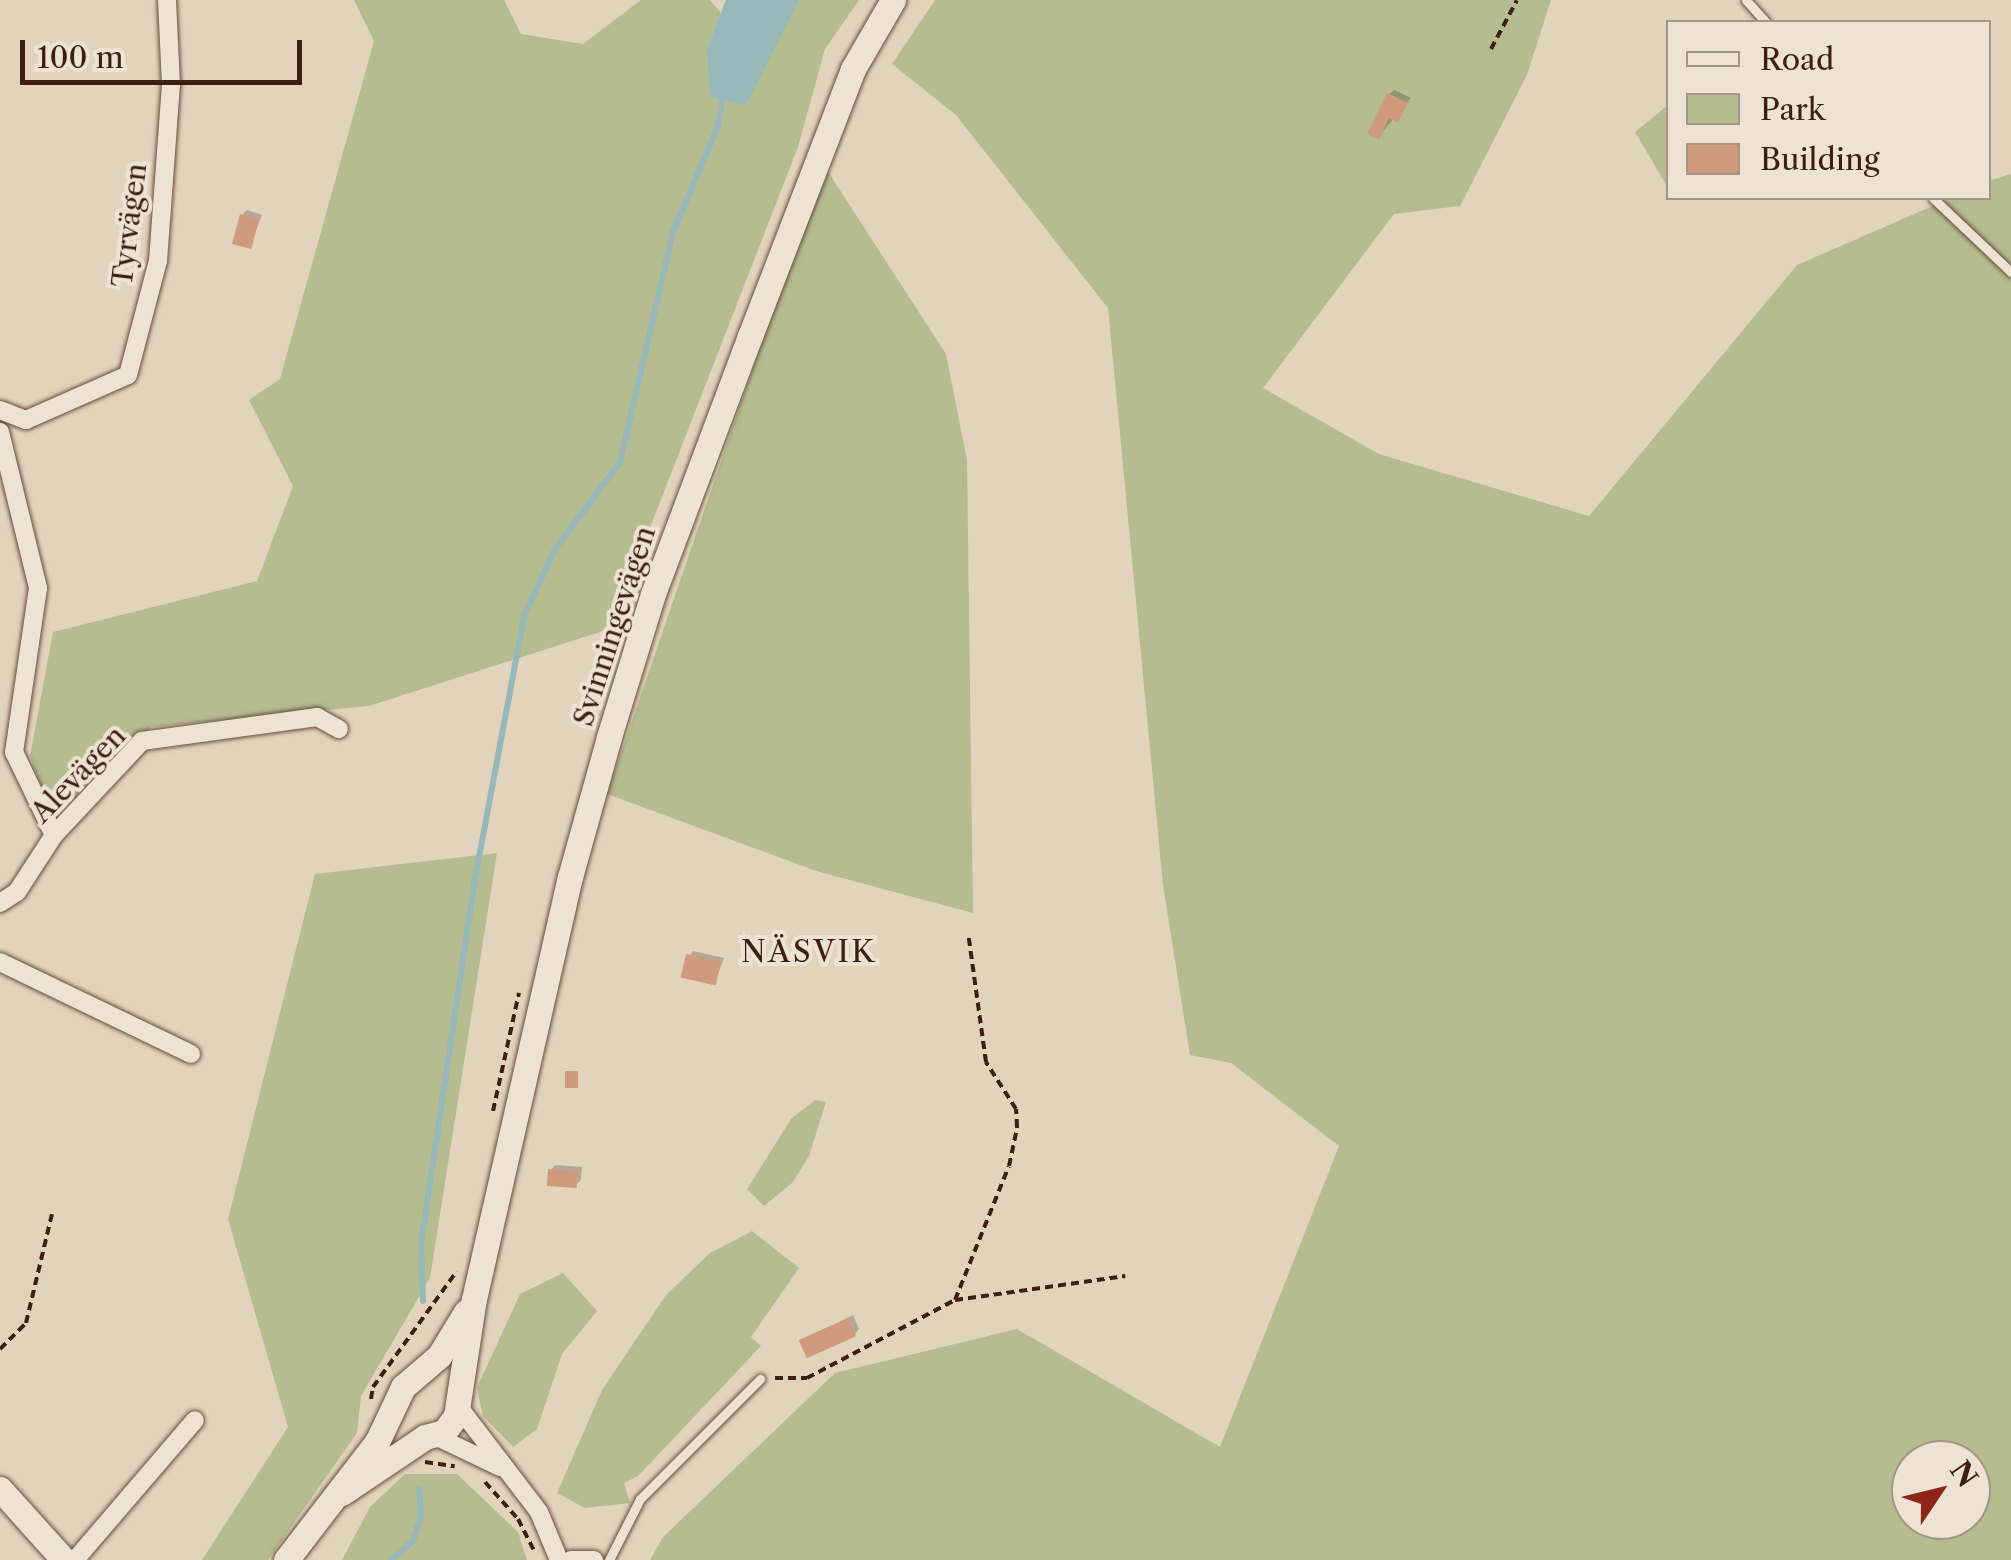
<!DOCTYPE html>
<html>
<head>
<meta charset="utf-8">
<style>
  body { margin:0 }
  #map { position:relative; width:2011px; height:1560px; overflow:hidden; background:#e2d4bc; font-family:"Libre Caslon Text",serif }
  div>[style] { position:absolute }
  .green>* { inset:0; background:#b5bc8f }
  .water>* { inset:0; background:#97b7b9 }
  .shadow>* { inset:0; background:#0003 }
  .stream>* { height:6px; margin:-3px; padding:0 3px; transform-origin:3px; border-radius:3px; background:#97b7b9 }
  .building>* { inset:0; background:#d09a7c; transform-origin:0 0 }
  .path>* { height:4px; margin-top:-2px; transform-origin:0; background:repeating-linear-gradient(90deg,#3e1e11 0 8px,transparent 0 13px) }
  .roads { filter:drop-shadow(0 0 2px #674c3c) drop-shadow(0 0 2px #674c3c) }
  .lane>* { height:9px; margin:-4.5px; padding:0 4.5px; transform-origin:4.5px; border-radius:4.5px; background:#ece3d3 }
  .street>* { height:18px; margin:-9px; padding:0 9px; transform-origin:9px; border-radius:9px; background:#ece3d3 }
  .secondary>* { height:25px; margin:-12.5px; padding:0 12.5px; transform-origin:12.5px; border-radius:12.5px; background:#ece3d3 }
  span { translate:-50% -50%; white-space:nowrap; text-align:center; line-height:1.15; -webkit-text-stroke:8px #ece3d3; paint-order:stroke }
  .street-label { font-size:28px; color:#3e1e11 }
  .neighbourhood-label { font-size:30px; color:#3e1e11; letter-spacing:2.5px }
  .legend { position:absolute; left:1666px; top:20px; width:325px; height:180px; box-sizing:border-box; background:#ece3d3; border:2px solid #a69485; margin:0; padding:12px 18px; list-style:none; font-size:30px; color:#3e1e11 }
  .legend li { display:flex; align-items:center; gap:20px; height:50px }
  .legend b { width:50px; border:2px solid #a69485 }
  .north { position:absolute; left:1891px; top:1440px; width:100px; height:100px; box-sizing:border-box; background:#ece3d3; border:2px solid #a69485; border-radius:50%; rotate:55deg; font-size:28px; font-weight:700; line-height:40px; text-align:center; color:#3e1e11 }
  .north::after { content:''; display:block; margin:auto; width:35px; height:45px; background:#8f2418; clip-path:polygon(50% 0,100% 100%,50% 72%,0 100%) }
  .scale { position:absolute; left:20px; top:40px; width:282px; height:45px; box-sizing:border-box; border:5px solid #3e1e11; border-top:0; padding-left:12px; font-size:30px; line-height:35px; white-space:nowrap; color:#3e1e11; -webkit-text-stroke:8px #ece3d3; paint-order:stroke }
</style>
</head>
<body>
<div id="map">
  <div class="green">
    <i style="clip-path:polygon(354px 0,504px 0,521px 34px,583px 44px,641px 0,710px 0,721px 13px,707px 48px,765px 57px,799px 0,859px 0,825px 49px,798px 147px,618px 610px,603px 631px,369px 706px,151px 727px,78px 797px,51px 812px,30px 756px,53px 632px,257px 581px,293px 486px,249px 400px,280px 379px,374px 41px)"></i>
    <i style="clip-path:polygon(evenodd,935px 0,1551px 0,1527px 75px,1460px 206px,1394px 214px,1263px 388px,1379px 454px,1589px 516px,1797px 265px,1951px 198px,1988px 198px,1989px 181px,2011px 174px,2011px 1560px,650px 1560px,663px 1537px,835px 1373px,1017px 1329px,1220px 1447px,1339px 1146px,1231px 1063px,1190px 1055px,1163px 885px,1108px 308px,956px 115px,892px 64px,935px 0,1911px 1460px,1971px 1460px,1971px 1520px,1911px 1520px,1911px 1460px)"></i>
    <i style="clip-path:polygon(1668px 105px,1668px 188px,1635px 132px)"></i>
    <i style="clip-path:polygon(823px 164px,946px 354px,967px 460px,973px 913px,816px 871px,607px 794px)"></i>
    <i style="clip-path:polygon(497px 853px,430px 1278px,361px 1396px,357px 1433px,268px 1560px,202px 1560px,288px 1427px,228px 1219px,315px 874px)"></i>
    <i style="clip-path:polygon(815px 1100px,826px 1102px,809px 1156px,793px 1182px,764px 1206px,747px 1189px,791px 1119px)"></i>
    <i style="clip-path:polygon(752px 1231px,799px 1268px,751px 1337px,761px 1346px,638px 1476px,624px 1483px,630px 1503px,585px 1508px,557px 1493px,602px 1390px,666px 1295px,710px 1253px)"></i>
    <i style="clip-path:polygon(563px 1273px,597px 1311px,562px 1354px,537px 1429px,513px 1447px,483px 1416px,477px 1388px,520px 1294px)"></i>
    <i style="clip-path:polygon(405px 1474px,457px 1474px,518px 1532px,527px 1560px,342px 1560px,370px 1507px)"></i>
  </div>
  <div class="water">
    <i style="clip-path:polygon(726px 0,799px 0,746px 105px,710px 97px,707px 48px)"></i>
  </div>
  <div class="shadow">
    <i style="clip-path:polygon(1394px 90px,1411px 98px,1378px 137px,1389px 95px)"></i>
    <i style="clip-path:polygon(247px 210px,262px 215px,249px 247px,242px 215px)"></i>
    <i style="clip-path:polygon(693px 951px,724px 958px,715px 982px,689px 956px)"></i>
    <i style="clip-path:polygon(555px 1165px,582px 1167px,581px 1180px,576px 1185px,551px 1170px)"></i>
    <i style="clip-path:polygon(853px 1315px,859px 1329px,855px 1334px,802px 1341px)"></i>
  </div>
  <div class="stream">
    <i style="left:423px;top:1301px;width:57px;rotate:-92deg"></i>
    <i style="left:421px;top:1244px;width:364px;rotate:-81.6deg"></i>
    <i style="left:474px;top:884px;width:273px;rotate:-79.4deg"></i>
    <i style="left:524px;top:616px;width:74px;rotate:-65.2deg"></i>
    <i style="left:555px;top:549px;width:109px;rotate:-53.2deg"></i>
    <i style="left:620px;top:462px;width:236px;rotate:-77deg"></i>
    <i style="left:673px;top:232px;width:115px;rotate:-67deg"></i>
    <i style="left:718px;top:126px;width:36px;rotate:-80deg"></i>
    <i style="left:391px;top:1560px;width:29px;rotate:-41deg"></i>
    <i style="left:413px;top:1541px;width:25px;rotate:-72deg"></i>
    <i style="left:421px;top:1517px;width:28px;rotate:-94deg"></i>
  </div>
  <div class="building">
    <i style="clip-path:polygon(1387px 93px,1408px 103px,1398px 123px,1389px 118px,1379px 140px,1367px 134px)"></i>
    <i style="left:240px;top:214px;width:20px;height:31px;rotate:15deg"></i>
    <i style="left:686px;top:954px;width:36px;height:24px;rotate:13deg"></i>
    <i style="left:578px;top:1071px;width:17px;height:13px;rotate:90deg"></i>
    <i style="left:548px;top:1169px;width:30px;height:17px;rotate:4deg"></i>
    <i style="left:848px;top:1318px;width:20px;height:54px;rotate:66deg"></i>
  </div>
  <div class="path">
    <i style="left:1491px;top:49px;width:55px;rotate:-62deg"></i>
    <i style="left:493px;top:1111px;width:121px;rotate:-77.6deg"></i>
    <i style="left:955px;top:1300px;width:144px;rotate:-68.1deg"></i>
    <i style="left:1009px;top:1166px;width:40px;rotate:-78deg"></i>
    <i style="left:1017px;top:1127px;width:18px;rotate:-93deg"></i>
    <i style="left:1016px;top:1109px;width:56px;rotate:-122.6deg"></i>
    <i style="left:986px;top:1062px;width:130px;rotate:-97.9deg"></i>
    <i style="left:0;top:1349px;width:37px;rotate:-45deg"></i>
    <i style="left:26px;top:1323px;width:112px;rotate:-76.6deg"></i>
    <i style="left:775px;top:1378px;width:32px"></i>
    <i style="left:807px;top:1378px;width:167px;rotate:-27.8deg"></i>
    <i style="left:955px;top:1300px;width:172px;rotate:-8deg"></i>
    <i style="left:371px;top:1399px;width:12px;rotate:-81deg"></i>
    <i style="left:373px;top:1387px;width:143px;rotate:-54.1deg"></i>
    <i style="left:425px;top:1462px;width:30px;rotate:8deg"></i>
    <i style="left:485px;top:1482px;width:50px;rotate:48.3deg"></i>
    <i style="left:518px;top:1519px;width:36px;rotate:63deg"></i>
  </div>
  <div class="roads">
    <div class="lane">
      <i style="left:1746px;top:0;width:30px;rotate:48deg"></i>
      <i style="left:1933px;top:198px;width:108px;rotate:43.5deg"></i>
      <i style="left:609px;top:1560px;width:68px;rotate:-63.1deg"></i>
      <i style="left:640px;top:1499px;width:170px;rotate:-45deg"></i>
    </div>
    <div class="street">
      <i style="left:0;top:410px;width:28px;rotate:21deg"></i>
      <i style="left:26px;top:420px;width:111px;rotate:-23.8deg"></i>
      <i style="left:128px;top:375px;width:118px;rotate:-75.3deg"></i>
      <i style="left:158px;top:261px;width:176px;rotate:-85.8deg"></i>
      <i style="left:171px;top:85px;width:85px;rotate:-92.7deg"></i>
      <i style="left:0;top:432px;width:161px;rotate:76.3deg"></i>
      <i style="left:38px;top:588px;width:166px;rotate:98.3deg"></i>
      <i style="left:14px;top:752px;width:92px;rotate:64.3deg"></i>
      <i style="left:0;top:903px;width:20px;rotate:-33deg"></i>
      <i style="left:17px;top:892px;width:68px;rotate:-57deg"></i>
      <i style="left:54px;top:835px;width:129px;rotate:-46.9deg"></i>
      <i style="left:142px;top:741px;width:177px;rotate:-7.8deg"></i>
      <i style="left:317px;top:717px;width:25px;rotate:29deg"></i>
      <i style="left:0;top:962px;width:212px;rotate:25.7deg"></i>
      <i style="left:458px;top:1406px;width:133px;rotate:52.6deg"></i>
      <i style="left:539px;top:1512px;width:52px;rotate:67.4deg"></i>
      <i style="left:435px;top:1436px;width:72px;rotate:25.5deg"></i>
      <i style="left:75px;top:1560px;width:184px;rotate:-49.4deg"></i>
      <i style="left:571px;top:1560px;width:23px"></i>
    </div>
    <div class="secondary">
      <i style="left:0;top:1489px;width:96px;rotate:48deg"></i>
      <i style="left:342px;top:1493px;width:100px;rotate:-34deg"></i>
      <i style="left:425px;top:1437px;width:20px;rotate:-15deg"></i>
      <i style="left:444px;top:1432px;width:20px;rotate:-53deg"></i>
      <i style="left:456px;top:1416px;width:118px;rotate:-81.3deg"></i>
      <i style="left:474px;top:1299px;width:433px;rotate:-77.2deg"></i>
      <i style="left:570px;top:877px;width:145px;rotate:-74.4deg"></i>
      <i style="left:609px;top:737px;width:150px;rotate:-72.9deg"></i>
      <i style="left:653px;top:594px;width:276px;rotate:-69.4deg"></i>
      <i style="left:750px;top:336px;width:286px;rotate:-68.9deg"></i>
      <i style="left:853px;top:69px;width:80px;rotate:-59.9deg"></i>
      <i style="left:286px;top:1560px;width:149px;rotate:-52.4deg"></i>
      <i style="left:377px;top:1442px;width:61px;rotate:-64.7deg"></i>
      <i style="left:403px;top:1387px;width:48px;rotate:-40.7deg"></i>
      <i style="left:439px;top:1356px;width:52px;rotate:-58.5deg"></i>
    </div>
  </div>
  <div class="street-label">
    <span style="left:129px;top:225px;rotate:-83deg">Tyrvägen</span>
    <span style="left:614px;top:626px;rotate:-72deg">Svinningevägen</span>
    <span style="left:78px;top:774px;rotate:-46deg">Alevägen</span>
  </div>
  <div class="neighbourhood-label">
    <span style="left:809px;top:952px">NÄSVIK</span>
  </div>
  <ul class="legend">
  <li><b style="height:12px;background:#ece3d3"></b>Road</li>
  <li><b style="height:28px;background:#b5bc8f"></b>Park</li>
  <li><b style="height:28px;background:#d09a7c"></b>Building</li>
  </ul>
  <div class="north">N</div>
  <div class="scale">100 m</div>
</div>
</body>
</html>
